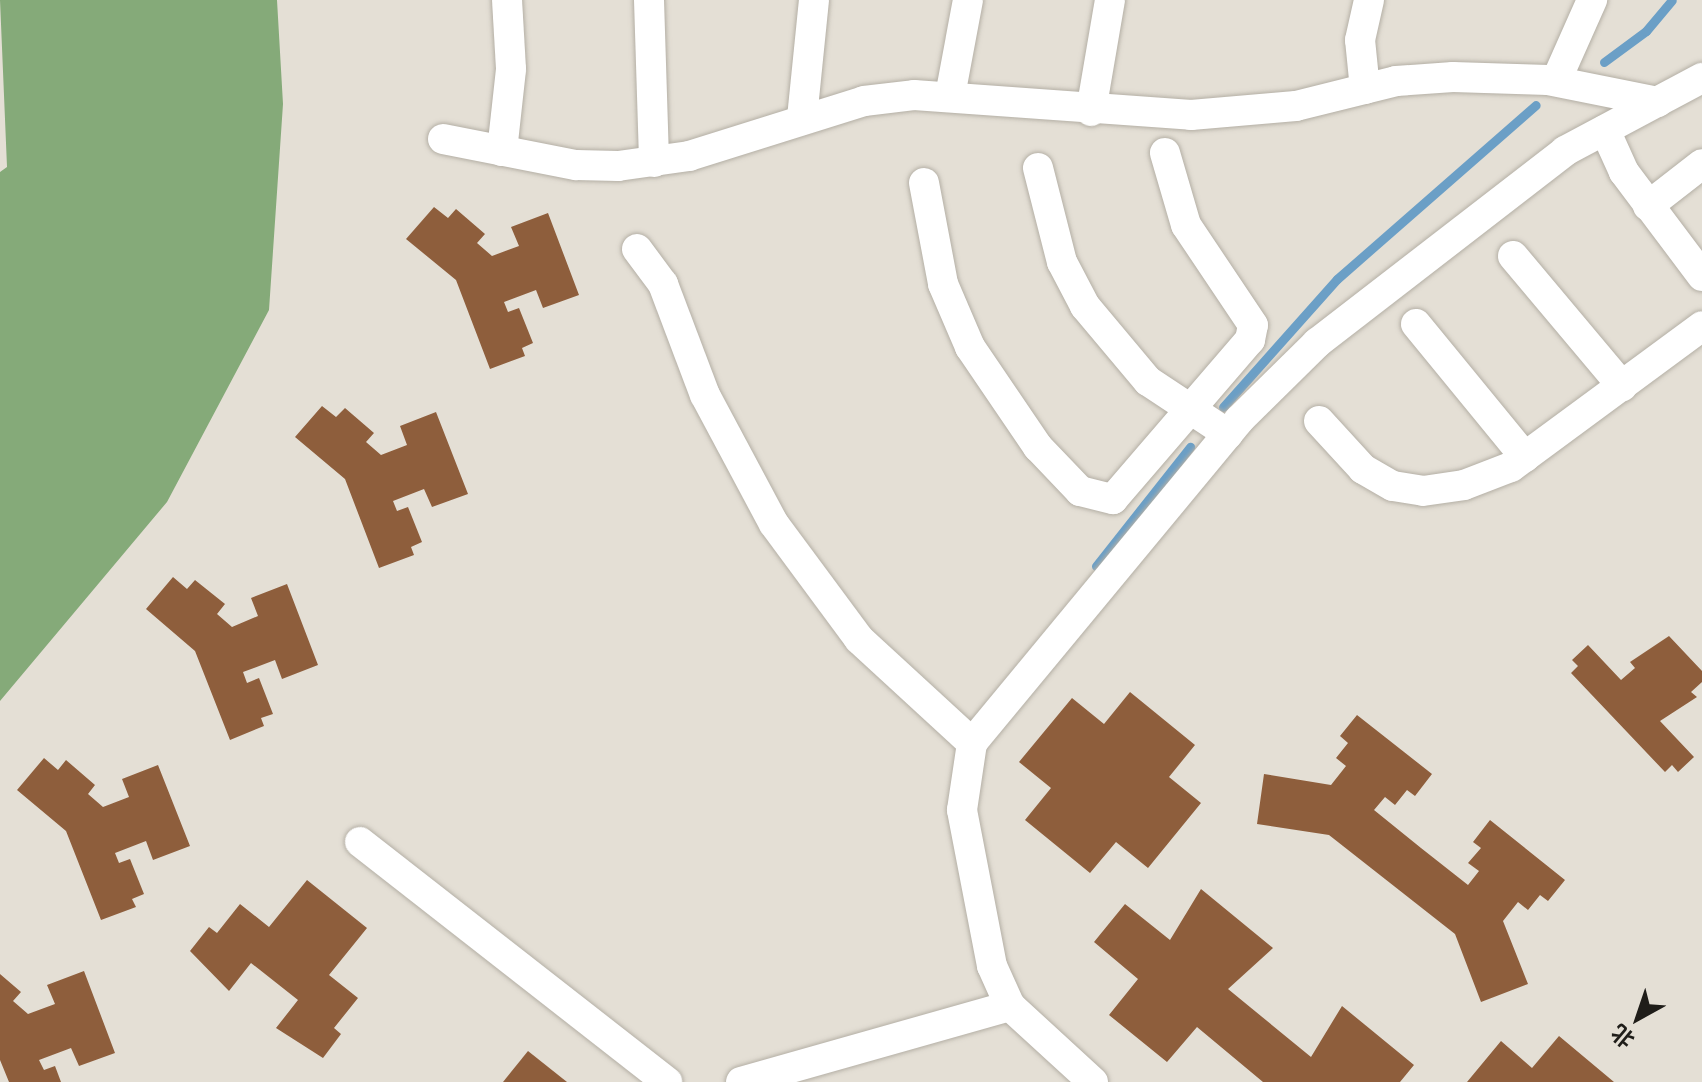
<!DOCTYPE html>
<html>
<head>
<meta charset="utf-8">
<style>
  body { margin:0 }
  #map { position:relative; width:1702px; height:1082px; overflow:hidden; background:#e4dfd5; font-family:Manrope,"Noto Sans SC",sans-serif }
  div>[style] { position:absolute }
  .forest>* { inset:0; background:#85aa79 }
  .stream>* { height:9px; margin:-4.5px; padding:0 4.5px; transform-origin:4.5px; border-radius:4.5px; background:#6b9fc6 }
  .building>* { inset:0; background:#8e5e3c }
  .roads { filter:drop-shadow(0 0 2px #b4afa5) drop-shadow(0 0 2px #b4afa5) }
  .street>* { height:30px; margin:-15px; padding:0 15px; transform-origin:15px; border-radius:15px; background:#fff }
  span { translate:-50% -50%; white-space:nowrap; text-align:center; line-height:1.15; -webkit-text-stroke:8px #e4dfd5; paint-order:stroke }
  .north { position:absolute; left:1598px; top:978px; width:80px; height:80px; -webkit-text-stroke:6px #e4dfd5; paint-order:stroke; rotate:220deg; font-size:22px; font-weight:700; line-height:32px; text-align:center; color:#1f1d19 }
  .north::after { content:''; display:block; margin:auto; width:28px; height:36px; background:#1f1d19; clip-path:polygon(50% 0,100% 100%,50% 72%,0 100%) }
</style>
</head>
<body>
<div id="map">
  <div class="forest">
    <i style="clip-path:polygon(0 0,277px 0,283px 104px,269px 310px,167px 502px,0 701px,0 172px,7px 167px)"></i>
  </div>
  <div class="stream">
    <i style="left:1604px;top:62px;width:52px;rotate:-36.4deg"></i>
    <i style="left:1646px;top:31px;width:40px;rotate:-50deg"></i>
    <i style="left:1223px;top:407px;width:171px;rotate:-48.3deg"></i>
    <i style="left:1337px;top:279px;width:264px;rotate:-41.2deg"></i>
    <i style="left:1096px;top:566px;width:152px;rotate:-51.7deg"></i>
  </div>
  <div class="building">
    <i style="clip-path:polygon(434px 207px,448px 218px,456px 209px,485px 234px,477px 243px,492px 256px,519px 246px,511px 227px,548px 213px,579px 295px,543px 308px,536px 290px,504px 302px,508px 312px,519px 308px,533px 343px,522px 348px,525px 356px,490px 369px,456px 280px,406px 239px)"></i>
    <i style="clip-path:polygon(322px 406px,336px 417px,345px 408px,374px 433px,366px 442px,381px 455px,407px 445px,400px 426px,436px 412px,468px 494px,432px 507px,424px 489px,393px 501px,397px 511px,408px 507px,422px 542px,411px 547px,414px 555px,379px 568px,345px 479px,295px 437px)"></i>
    <i style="clip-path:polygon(173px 577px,187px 589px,195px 580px,225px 604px,217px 614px,232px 627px,258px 616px,251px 598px,287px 584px,318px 665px,282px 679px,275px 660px,243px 672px,247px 683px,259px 678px,273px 714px,261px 718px,264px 726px,230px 740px,195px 651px,146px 609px)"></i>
    <i style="clip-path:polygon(1669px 636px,1702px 671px,1702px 682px,1691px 692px,1697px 697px,1660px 721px,1694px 757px,1678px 772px,1672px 765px,1665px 772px,1571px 673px,1578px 666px,1572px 660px,1588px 645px,1621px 680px,1635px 668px,1630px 662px)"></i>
    <i style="clip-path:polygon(1130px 692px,1195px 745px,1169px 777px,1201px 803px,1148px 868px,1116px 842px,1090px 873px,1025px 820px,1051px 788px,1019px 762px,1072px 698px,1104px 724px)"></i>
    <i style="clip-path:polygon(1357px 715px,1432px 774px,1415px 796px,1407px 790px,1395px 805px,1385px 797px,1374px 810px,1421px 848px,1468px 885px,1479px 871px,1468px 863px,1481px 848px,1473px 842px,1490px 820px,1565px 880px,1548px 901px,1540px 895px,1528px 910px,1518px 902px,1503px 921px,1528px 984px,1481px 1002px,1455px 934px,1329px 835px,1257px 824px,1264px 774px,1331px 785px,1346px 766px,1336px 758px,1348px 743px,1340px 736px)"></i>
    <i style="clip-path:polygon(44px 758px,58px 770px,66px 760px,95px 785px,88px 794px,103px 807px,129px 797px,122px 779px,158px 765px,190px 846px,153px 860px,146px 841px,115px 853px,119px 863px,130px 859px,144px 894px,132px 899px,136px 907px,101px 920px,66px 831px,17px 790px)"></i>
    <i style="clip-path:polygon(307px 880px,367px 928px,329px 975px,358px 998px,334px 1028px,341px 1034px,323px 1058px,276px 1028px,298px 1000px,251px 963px,229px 991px,190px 951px,209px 927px,217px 933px,240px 904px,269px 927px)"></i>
    <i style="clip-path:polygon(1201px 889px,1273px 948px,1228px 989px,1311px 1057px,1342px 1006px,1414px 1065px,1400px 1082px,1263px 1082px,1197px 1027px,1167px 1062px,1109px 1015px,1138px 979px,1094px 942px,1125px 904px,1170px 940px)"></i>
    <i style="clip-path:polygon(84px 971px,115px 1053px,79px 1066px,71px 1048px,39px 1060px,44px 1070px,55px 1066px,61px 1082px,9px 1082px,0 1060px,0 974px,21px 992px,13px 1001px,28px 1014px,55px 1004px,47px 985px)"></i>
    <i style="clip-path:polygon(1559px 1036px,1614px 1082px,1467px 1082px,1501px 1041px,1532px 1068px)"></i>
    <i style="clip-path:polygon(528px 1051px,567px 1082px,503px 1082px)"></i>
  </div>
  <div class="roads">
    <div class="street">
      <i style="left:649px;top:0;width:162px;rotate:88.2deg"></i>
      <i style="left:1556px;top:81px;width:89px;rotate:-66deg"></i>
      <i style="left:1365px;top:89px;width:49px;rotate:-95.8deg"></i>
      <i style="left:1360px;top:40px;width:41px;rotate:-77.3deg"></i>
      <i style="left:950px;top:96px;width:98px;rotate:-79.4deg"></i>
      <i style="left:1091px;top:111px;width:113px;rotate:-80.3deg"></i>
      <i style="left:802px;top:118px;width:119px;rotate:-84.2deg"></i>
      <i style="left:1605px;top:130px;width:46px;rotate:65.7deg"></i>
      <i style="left:1624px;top:172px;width:130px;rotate:53.1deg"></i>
      <i style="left:443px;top:139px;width:136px;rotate:11.1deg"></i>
      <i style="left:576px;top:165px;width:42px;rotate:1.4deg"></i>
      <i style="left:618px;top:166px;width:72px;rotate:-8deg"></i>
      <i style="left:689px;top:156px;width:183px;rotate:-17.4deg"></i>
      <i style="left:864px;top:101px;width:50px;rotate:-6.8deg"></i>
      <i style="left:914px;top:95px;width:278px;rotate:4.1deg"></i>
      <i style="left:1191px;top:115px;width:105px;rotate:-4.9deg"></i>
      <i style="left:1296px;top:106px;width:103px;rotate:-14deg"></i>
      <i style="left:1396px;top:81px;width:57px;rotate:-4deg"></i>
      <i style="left:1453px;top:77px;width:95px;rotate:1.8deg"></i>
      <i style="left:1548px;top:80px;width:112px;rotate:11.3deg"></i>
      <i style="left:502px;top:151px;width:82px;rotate:-83.7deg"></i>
      <i style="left:511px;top:69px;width:69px;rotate:-93.3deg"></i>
      <i style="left:1038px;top:168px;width:97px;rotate:75.7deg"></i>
      <i style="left:1062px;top:262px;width:50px;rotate:62.4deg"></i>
      <i style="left:1085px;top:306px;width:98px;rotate:50deg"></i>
      <i style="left:1148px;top:381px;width:96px;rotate:33.5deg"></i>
      <i style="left:924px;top:183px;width:103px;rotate:79.3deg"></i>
      <i style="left:943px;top:284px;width:69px;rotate:66.8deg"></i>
      <i style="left:970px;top:347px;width:121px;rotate:55.8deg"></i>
      <i style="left:1038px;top:447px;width:61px;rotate:46.3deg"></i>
      <i style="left:1080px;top:491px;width:34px;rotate:14deg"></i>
      <i style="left:1113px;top:499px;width:210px;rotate:-49.3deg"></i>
      <i style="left:1250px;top:340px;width:15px;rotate:-79deg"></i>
      <i style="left:1253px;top:325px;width:120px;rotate:-123.8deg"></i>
      <i style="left:1186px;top:225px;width:75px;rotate:-106.3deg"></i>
      <i style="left:1648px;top:206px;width:68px;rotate:-37.9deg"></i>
      <i style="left:637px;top:249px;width:44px;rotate:53.4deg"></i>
      <i style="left:663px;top:284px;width:119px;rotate:69.3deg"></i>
      <i style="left:705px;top:395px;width:146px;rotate:61.9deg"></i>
      <i style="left:774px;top:524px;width:143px;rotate:53.5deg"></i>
      <i style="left:859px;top:639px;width:154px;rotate:42.6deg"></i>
      <i style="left:1513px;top:256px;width:170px;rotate:50deg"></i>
      <i style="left:1416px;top:324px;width:172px;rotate:50.7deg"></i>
      <i style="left:1319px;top:421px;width:65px;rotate:47.5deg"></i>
      <i style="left:1363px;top:469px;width:34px;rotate:30deg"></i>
      <i style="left:1393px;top:486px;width:30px;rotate:9deg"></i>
      <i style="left:1423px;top:491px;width:41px;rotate:-8.3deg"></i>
      <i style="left:1464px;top:485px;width:50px;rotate:-21deg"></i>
      <i style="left:1511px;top:467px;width:237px;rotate:-36.4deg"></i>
      <i style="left:360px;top:842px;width:390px;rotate:38deg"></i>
      <i style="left:741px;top:1082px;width:280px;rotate:-15.8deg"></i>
      <i style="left:1093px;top:1082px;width:113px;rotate:-137.5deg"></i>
      <i style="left:1010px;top:1006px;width:44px;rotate:-114.2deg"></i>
      <i style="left:992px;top:966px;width:159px;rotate:-100.9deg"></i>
      <i style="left:962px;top:810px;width:68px;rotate:-81.5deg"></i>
      <i style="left:972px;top:743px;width:419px;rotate:-50.4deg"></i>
      <i style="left:1239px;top:420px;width:110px;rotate:-44.6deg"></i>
      <i style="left:1317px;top:343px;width:314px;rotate:-37.7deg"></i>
      <i style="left:1565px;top:151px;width:155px;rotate:-28.1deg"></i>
    </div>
  </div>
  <div class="north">北</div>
</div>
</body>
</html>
